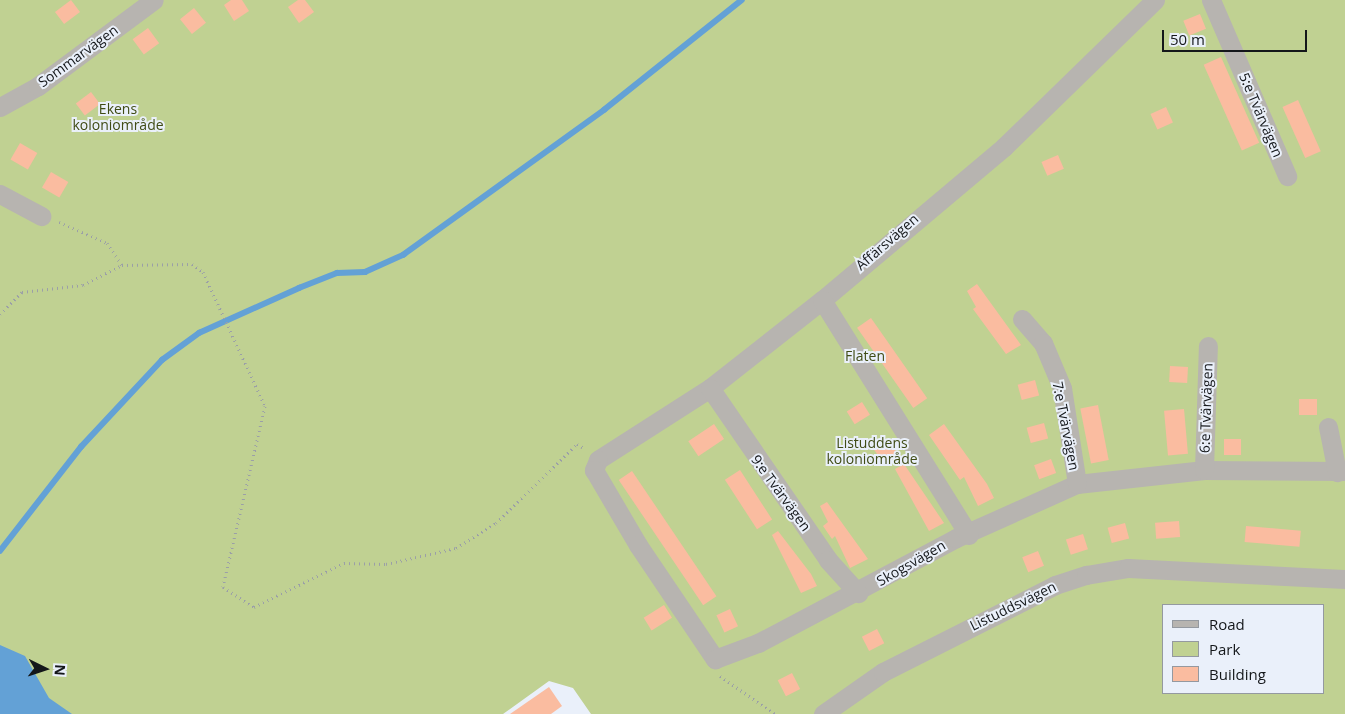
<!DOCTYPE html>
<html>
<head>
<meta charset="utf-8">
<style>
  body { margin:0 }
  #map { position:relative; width:1345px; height:714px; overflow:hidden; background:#eaf0fa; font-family:"Open Sans",sans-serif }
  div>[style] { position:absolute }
  .green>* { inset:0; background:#c0d192 }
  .water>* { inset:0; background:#63a1d6 }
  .stream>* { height:5.5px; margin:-2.75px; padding:0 2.75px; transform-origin:2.75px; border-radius:2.75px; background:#63a1d6 }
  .building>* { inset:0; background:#fabca0; transform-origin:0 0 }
  .path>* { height:3px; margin-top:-1.5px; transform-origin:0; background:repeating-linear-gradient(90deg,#9b9fa7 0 1px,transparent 0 5px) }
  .minor>* { height:19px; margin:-9.5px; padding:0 9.5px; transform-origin:9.5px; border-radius:9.5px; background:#b7b4b0 }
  span { translate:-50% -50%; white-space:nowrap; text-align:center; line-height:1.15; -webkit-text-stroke:4px #eaf0fa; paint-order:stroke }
  .street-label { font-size:14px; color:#14171a }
  .park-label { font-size:14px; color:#404c15 }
  .legend { position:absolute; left:1162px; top:604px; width:162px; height:90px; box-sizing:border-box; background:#eaf0fa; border:1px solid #9499a0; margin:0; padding:6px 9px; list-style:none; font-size:15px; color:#14171a }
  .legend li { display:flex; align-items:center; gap:10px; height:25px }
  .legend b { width:25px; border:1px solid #9499a0 }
  .north { position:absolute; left:20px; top:644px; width:50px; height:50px; -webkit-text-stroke:4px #eaf0fa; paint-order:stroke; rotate:94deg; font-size:14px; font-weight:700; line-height:20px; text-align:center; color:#14171a }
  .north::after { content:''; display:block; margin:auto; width:18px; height:22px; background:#14171a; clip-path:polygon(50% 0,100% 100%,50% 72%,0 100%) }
  .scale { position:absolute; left:1162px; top:30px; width:145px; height:22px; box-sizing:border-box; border:2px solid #14171a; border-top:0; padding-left:6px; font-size:15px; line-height:18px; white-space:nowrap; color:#14171a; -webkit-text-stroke:4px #eaf0fa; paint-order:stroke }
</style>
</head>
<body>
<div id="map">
  <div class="green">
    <i style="clip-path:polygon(evenodd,0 0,1345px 0,1345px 714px,591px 714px,573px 688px,549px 681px,503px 714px,0 714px,0 0,1164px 605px,1324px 605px,1324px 693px,1164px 693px,1164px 605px)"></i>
  </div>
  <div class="water">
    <i style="clip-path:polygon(0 645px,25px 656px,49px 698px,72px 714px,0 714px)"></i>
  </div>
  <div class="stream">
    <i style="left:0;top:551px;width:132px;rotate:-52.1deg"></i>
    <i style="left:81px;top:447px;width:119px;rotate:-47deg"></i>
    <i style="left:162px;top:360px;width:46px;rotate:-36.1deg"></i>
    <i style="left:199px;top:333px;width:110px;rotate:-24.2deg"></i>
    <i style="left:299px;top:288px;width:41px;rotate:-21.5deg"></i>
    <i style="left:337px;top:273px;width:28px;rotate:-2deg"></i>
    <i style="left:365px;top:272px;width:42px;rotate:-24.1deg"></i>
    <i style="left:403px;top:255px;width:248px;rotate:-35.8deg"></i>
    <i style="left:604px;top:110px;width:176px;rotate:-38.6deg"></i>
  </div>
  <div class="building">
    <i style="left:71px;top:0;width:15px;height:20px;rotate:53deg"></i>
    <i style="clip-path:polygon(231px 0,242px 0,249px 11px,234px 21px,224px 5px)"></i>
    <i style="clip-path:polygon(298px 0,305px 0,314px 12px,299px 23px,288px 7px)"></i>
    <i style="left:194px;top:8px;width:19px;height:18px;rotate:51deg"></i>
    <i style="left:1200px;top:14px;width:16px;height:18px;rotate:68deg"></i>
    <i style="left:148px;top:28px;width:19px;height:19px;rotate:54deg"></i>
    <i style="left:1221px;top:57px;width:94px;height:19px;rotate:66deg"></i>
    <i style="left:91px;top:92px;width:15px;height:19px;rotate:53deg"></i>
    <i style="left:1298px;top:100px;width:56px;height:17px;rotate:66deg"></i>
    <i style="left:1166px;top:107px;width:17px;height:17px;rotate:66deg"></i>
    <i style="left:20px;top:143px;width:20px;height:19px;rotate:30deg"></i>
    <i style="left:1058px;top:155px;width:15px;height:18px;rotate:67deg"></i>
    <i style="left:51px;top:172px;width:20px;height:18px;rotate:30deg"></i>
    <i style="clip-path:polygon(977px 284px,1021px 345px,1006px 354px,973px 309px,976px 307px,967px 291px)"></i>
    <i style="left:871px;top:318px;width:98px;height:17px;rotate:55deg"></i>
    <i style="left:1170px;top:366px;width:18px;height:16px;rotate:3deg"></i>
    <i style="left:1035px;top:380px;width:16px;height:18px;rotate:75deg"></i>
    <i style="left:1299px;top:399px;width:18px;height:16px"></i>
    <i style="left:862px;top:402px;width:15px;height:18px;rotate:58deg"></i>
    <i style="left:1098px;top:405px;width:56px;height:18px;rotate:79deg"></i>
    <i style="left:1184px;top:409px;width:45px;height:20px;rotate:85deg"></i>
    <i style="left:1044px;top:423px;width:16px;height:18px;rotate:75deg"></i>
    <i style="left:714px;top:424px;width:18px;height:31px;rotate:56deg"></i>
    <i style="clip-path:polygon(944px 424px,987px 484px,994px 498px,978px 506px,964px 477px,960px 480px,929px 435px)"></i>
    <i style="left:1224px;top:439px;width:17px;height:16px"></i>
    <i style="left:888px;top:440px;width:16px;height:17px;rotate:55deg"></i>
    <i style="left:1051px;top:459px;width:15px;height:18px;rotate:70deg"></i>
    <i style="clip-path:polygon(904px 464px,944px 523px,929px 531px,895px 469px)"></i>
    <i style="left:740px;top:470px;width:59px;height:18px;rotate:57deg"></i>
    <i style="left:632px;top:471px;width:151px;height:16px;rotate:56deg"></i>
    <i style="clip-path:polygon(827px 502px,837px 516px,868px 559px,850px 568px,835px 536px,832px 539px,823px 526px,828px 522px,820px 506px)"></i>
    <i style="left:1179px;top:521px;width:16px;height:24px;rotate:86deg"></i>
    <i style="left:1125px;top:523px;width:16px;height:18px;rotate:75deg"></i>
    <i style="left:1246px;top:526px;width:55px;height:16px;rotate:5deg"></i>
    <i style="clip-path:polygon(778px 531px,811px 574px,817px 586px,801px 593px,772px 535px)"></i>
    <i style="left:1083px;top:534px;width:16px;height:18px;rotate:72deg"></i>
    <i style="left:1038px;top:551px;width:16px;height:17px;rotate:68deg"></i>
    <i style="left:664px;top:605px;width:15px;height:24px;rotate:58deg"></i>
    <i style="left:730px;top:609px;width:19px;height:15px;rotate:65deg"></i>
    <i style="left:877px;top:629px;width:16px;height:17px;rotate:63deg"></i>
    <i style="left:792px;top:673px;width:18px;height:16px;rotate:63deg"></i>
    <i style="clip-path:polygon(549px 687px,562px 706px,551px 714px,510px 714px)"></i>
  </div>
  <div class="path">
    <i style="left:59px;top:222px;width:52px;rotate:23.6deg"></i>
    <i style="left:107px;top:243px;width:27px;rotate:56deg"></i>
    <i style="left:0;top:314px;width:31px;rotate:-45deg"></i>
    <i style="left:22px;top:292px;width:61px;rotate:-6.5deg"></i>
    <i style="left:83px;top:285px;width:44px;rotate:-27.1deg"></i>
    <i style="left:122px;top:265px;width:70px;rotate:-0.8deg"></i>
    <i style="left:192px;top:264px;width:14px;rotate:36deg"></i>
    <i style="left:203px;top:272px;width:148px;rotate:65.2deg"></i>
    <i style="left:265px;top:406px;width:186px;rotate:103.1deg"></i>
    <i style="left:223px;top:587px;width:37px;rotate:33deg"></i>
    <i style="left:254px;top:607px;width:100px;rotate:-26.1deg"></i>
    <i style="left:344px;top:563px;width:42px;rotate:1.4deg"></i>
    <i style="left:386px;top:564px;width:72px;rotate:-12.9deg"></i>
    <i style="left:456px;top:548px;width:47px;rotate:-32deg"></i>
    <i style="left:496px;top:523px;width:113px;rotate:-44.3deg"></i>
    <i style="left:577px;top:444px;width:8px;rotate:30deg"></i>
    <i style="left:720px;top:676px;width:67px;rotate:34.6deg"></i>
  </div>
  <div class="minor">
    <i style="left:1155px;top:0;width:211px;rotate:135.8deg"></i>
    <i style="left:1004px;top:147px;width:238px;rotate:139.9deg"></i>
    <i style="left:822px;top:300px;width:142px;rotate:141.8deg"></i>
    <i style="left:710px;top:388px;width:133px;rotate:147.3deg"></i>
    <i style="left:598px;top:460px;width:11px;rotate:112deg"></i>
    <i style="left:594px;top:470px;width:87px;rotate:59.6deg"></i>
    <i style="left:638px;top:545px;width:138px;rotate:56deg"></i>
    <i style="left:715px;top:659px;width:46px;rotate:-20.4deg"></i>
    <i style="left:758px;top:643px;width:224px;rotate:-27.9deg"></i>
    <i style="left:956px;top:538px;width:133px;rotate:-24.1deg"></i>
    <i style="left:1077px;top:484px;width:128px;rotate:-6.3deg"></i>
    <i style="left:1204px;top:470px;width:141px;rotate:0.4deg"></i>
    <i style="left:1211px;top:0;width:192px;rotate:66.6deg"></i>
    <i style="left:0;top:107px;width:43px;rotate:-28.9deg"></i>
    <i style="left:38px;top:86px;width:144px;rotate:-36.6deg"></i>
    <i style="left:0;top:194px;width:47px;rotate:28.2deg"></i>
    <i style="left:822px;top:300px;width:277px;rotate:58deg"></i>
    <i style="left:1022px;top:319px;width:32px;rotate:49deg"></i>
    <i style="left:1043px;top:343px;width:49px;rotate:67.1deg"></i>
    <i style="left:1062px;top:388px;width:97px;rotate:81.1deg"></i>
    <i style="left:710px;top:388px;width:209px;rotate:55.5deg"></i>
    <i style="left:828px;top:560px;width:45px;rotate:47.7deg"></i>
    <i style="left:1328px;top:427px;width:46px;rotate:78.7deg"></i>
    <i style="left:1204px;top:470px;width:124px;rotate:-88.2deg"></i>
    <i style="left:823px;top:714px;width:73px;rotate:-35deg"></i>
    <i style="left:883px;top:672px;width:193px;rotate:-26.8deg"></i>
    <i style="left:1055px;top:585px;width:33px;rotate:-18deg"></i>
    <i style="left:1086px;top:575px;width:43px;rotate:-9.5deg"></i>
    <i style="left:1128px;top:568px;width:217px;rotate:2.9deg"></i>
  </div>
  <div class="street-label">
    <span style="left:78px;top:56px;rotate:-36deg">Sommarvägen</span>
    <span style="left:1261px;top:115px;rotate:67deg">5:e Tvärvägen</span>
    <span style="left:887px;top:242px;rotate:-41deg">Affärsvägen</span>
    <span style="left:1206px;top:408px;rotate:-88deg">6:e Tvärvägen</span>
    <span style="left:1066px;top:426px;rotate:79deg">7:e Tvärvägen</span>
    <span style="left:781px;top:493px;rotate:54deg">9:e Tvärvägen</span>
    <span style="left:911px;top:563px;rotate:-30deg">Skogsvägen</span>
    <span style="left:1013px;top:606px;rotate:-26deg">Listuddsvägen</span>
  </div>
  <div class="park-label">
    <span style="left:118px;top:117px">Ekens<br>koloniområde</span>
    <span style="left:865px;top:356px">Flaten</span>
    <span style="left:872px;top:451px">Listuddens<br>koloniområde</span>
  </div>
  <ul class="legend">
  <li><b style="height:6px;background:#b7b4b0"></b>Road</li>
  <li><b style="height:14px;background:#c0d192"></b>Park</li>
  <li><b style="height:14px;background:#fabca0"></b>Building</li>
  </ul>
  <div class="north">N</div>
  <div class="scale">50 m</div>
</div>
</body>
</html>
